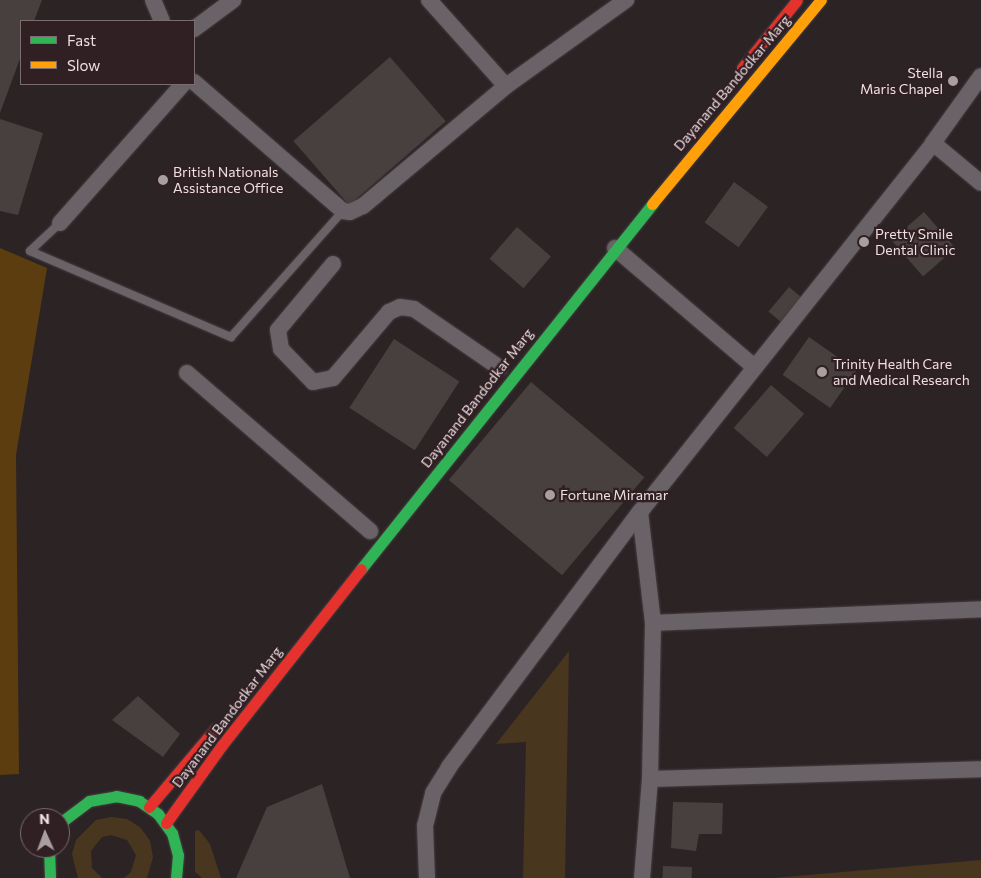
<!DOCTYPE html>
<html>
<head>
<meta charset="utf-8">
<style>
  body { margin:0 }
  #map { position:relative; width:981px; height:878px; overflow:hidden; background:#2c2325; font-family:Commissioner,sans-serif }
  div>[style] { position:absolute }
  .green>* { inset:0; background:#49361e }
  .forest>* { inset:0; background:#5c3d10 }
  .building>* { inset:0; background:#47403f; transform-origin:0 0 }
  .roads { filter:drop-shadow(0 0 1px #463e40) drop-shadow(0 0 1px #463e40) }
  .lane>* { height:8px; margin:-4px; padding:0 4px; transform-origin:4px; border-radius:4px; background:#696267 }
  .street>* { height:16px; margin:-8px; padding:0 8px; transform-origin:8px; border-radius:8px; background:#696267 }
  .fast>* { height:11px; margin:-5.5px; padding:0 5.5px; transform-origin:5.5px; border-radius:5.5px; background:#30b455 }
  .slow>* { height:11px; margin:-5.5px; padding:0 5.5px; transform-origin:5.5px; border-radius:5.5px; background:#ff9f0a }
  .jam>* { height:11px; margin:-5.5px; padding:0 5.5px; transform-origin:5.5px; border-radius:5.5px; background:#e5322d }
  .dots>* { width:14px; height:14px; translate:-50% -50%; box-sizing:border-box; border:2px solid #301f23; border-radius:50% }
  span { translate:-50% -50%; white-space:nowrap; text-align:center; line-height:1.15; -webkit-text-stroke:4.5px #301f23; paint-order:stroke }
  .poi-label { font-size:14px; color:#ece0e2 }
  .right { translate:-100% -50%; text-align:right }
  .left { translate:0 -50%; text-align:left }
  .street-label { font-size:14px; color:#ece0e2 }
  .legend { position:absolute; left:20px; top:20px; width:175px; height:65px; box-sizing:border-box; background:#301f23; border:1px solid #7b6c6f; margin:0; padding:6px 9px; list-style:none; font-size:15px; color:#ece0e2 }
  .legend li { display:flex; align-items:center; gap:10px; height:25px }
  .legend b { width:25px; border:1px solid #7b6c6f }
  .north { position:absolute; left:20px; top:808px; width:50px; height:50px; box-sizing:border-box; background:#301f23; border:1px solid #7b6c6f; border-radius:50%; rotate:358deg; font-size:14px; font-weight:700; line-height:20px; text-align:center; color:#ece0e2 }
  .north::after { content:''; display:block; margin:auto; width:18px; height:22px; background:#a99ea0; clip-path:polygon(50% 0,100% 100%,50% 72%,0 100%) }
</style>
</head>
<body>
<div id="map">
  <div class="green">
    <i style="clip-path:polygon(569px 651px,565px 878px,523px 878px,526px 742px,496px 744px)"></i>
    <i style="clip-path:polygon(111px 817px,127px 819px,141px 828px,150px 841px,153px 857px,147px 878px,124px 878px,131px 872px,136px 855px,127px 840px,111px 835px,102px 837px,91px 851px,92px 868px,102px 878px,78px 878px,72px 854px,76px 840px,96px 820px)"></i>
    <i style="clip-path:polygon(199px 830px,210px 844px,221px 878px,202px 878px,195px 872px,195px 831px)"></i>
    <i style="clip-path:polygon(981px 860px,981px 878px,773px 878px)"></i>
  </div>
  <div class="forest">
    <i style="clip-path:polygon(0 248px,47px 268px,16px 455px,19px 774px,0 775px)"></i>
  </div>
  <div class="building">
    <i style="clip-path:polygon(0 0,42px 0,34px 21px,21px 21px,21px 56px,0 113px)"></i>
    <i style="left:390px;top:57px;width:85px;height:128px;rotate:49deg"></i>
    <i style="clip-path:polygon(0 119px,43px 133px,18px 215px,0 211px)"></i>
    <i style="left:734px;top:182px;width:42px;height:50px;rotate:36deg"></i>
    <i style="left:924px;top:212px;width:48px;height:43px;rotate:49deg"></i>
    <i style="left:517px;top:227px;width:45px;height:42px;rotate:41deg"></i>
    <i style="left:789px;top:287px;width:16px;height:32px;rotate:40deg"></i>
    <i style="left:809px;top:337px;width:58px;height:46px;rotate:35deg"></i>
    <i style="left:394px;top:339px;width:78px;height:82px;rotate:33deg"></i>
    <i style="left:531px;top:382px;width:148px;height:128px;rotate:40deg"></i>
    <i style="left:771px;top:385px;width:44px;height:57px;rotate:41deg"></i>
    <i style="clip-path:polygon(138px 696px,180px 734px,163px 757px,112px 720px)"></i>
    <i style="clip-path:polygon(322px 784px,350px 878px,236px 878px,267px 807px)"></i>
    <i style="clip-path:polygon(673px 802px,723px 803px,722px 834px,699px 834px,696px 851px,671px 848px)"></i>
    <i style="left:663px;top:866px;width:29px;height:12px;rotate:2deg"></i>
  </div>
  <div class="roads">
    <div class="lane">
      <i style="left:60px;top:223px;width:41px;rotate:137deg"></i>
      <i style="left:30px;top:251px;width:219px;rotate:23.2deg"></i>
      <i style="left:231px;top:337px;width:169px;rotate:-48.4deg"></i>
    </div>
    <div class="street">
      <i style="left:153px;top:0;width:23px;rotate:67deg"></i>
      <i style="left:429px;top:0;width:115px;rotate:48.2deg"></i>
      <i style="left:506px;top:86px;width:148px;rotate:-35.6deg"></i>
      <i style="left:194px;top:29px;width:49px;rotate:-36.6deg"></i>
      <i style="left:194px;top:82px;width:197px;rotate:40.9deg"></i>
      <i style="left:343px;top:211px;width:7px;rotate:8deg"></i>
      <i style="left:350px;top:212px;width:14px;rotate:-25deg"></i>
      <i style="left:363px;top:206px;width:187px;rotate:-40deg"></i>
      <i style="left:933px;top:143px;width:62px;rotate:39.8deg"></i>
      <i style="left:60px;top:223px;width:186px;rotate:-48.5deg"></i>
      <i style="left:615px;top:248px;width:182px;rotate:40.5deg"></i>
      <i style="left:333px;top:264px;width:86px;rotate:129.8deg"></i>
      <i style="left:278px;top:330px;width:19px;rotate:81deg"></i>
      <i style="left:281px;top:349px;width:46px;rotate:45.9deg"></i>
      <i style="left:313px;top:382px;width:20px;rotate:-11deg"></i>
      <i style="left:333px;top:378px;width:87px;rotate:-49.7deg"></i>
      <i style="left:389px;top:312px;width:12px;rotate:-24deg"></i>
      <i style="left:400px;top:307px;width:14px;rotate:8deg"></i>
      <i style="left:414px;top:309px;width:104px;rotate:34.5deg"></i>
      <i style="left:187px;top:373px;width:242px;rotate:40.8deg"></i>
      <i style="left:640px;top:512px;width:112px;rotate:83.3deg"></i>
      <i style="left:653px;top:623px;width:156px;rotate:91.1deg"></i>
      <i style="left:650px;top:779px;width:99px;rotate:94.6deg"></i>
      <i style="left:653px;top:623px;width:328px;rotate:-2.4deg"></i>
      <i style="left:650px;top:779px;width:331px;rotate:-1.7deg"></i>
      <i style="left:427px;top:878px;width:52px;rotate:-92.2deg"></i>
      <i style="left:425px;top:826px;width:34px;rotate:-76deg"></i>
      <i style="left:433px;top:793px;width:31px;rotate:-58deg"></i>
      <i style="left:449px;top:767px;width:319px;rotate:-53.2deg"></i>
      <i style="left:640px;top:512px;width:471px;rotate:-51.5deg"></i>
      <i style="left:933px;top:143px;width:82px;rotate:-54.4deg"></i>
    </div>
    <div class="fast">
      <i style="left:361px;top:569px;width:467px;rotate:-51.4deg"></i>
      <i style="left:60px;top:823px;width:36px;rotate:-37deg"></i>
      <i style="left:89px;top:801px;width:27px;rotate:-10deg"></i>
      <i style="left:116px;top:796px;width:24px;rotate:12deg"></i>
      <i style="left:139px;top:801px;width:23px;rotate:34deg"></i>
      <i style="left:158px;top:814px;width:24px;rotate:54deg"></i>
      <i style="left:172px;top:833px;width:23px;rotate:75deg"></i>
      <i style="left:178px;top:855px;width:23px;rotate:95deg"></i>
      <i style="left:49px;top:848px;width:30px;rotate:88deg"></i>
    </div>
    <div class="slow">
      <i style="left:652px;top:204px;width:265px;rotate:-50.4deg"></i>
    </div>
    <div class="jam">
      <i style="left:742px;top:68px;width:87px;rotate:-51deg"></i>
      <i style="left:149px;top:807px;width:102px;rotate:-49.8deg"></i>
      <i style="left:166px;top:823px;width:96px;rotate:-54.3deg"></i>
      <i style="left:222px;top:745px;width:224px;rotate:-51.7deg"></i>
    </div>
  </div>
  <div class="dots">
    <i style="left:953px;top:81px;background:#a99ea0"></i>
    <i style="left:163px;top:180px;background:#a99ea0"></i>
    <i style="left:864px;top:242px;background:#a99ea0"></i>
    <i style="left:822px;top:372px;background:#a99ea0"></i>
    <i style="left:550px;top:495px;background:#a99ea0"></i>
  </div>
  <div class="poi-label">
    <span class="right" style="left:943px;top:81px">Stella<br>Maris Chapel</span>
    <span class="left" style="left:173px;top:180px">British Nationals<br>Assistance Office</span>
    <span class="left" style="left:875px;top:242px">Pretty Smile<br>Dental Clinic</span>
    <span class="left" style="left:833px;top:372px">Trinity Health Care<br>and Medical Research</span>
    <span class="left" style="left:560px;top:495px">Fortune Miramar</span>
  </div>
  <div class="street-label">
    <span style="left:732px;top:83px;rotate:-50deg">Dayanand Bandodkar Marg</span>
    <span style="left:477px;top:398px;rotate:-52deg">Dayanand Bandodkar Marg</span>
    <span style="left:227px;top:717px;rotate:-53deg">Dayanand Bandodkar Marg</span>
  </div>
  <ul class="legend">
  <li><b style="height:6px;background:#30b455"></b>Fast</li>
  <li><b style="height:6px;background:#ff9f0a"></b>Slow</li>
  </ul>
  <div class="north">N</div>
</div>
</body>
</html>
